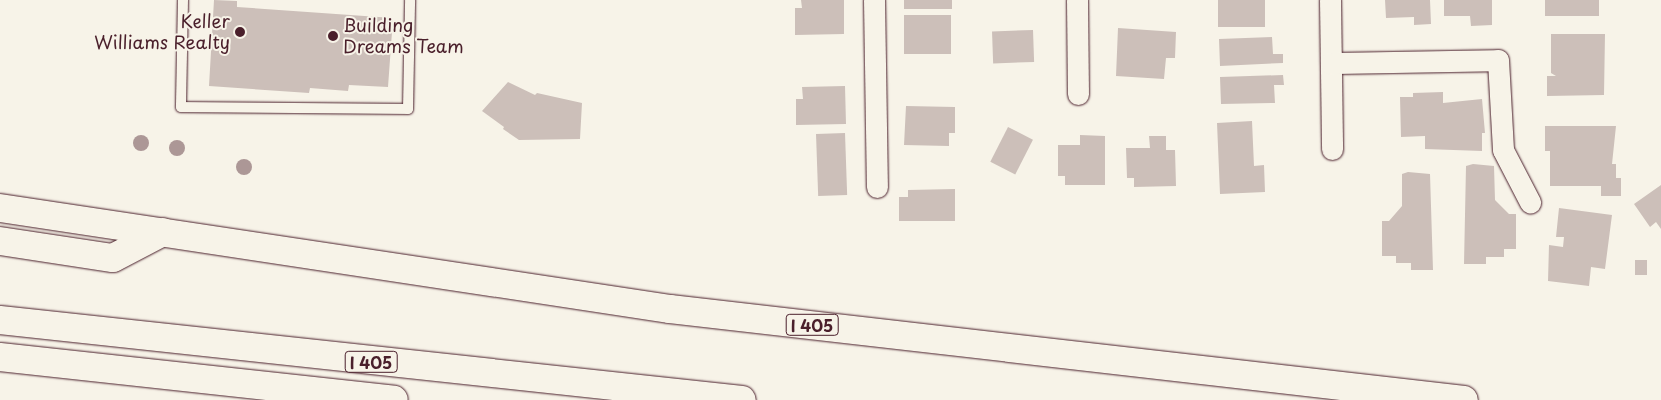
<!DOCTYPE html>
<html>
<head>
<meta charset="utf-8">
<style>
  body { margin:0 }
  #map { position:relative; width:1661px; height:400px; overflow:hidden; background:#f7f3e8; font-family:"Playpen Sans",sans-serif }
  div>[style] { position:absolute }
  .building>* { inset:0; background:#ccbfb9; transform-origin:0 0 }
  .roads { filter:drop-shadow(0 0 1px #4a1f2b) drop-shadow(0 0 1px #4a1f2b) }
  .lane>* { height:10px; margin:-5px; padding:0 5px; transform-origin:5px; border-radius:5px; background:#f7f3e8 }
  .street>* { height:21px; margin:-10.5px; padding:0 10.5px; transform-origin:10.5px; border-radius:10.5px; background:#f7f3e8 }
  .highway>* { height:28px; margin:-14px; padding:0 14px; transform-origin:14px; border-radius:14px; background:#f7f3e8 }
  .trees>* { width:16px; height:16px; margin:-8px; border-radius:50%; background:#ac9796 }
  .dots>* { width:14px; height:14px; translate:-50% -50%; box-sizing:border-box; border:2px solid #f7f3e8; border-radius:50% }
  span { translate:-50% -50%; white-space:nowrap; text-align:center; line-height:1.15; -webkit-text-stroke:4px #f7f3e8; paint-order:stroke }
  .shield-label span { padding:1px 4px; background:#f7f3e8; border:1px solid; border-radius:4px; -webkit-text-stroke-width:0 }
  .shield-label { font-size:16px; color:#4a1f2b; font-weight:700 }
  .poi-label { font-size:18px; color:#4a1f2b }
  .right { translate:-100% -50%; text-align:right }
  .left { translate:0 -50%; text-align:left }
</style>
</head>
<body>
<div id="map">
  <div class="building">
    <i style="clip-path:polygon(214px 0,237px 1px,237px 7px,393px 18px,388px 87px,349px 85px,348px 91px,310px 88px,309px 93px,209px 86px)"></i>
    <i style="clip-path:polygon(801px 0,844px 0,844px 34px,795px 35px,795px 8px,802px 8px)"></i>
    <i style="left:904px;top:0;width:48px;height:9px"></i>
    <i style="left:1218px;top:0;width:47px;height:27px"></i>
    <i style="clip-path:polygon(1385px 0,1430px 0,1431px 24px,1414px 25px,1414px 17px,1386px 18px)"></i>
    <i style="clip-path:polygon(1444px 0,1492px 0,1492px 25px,1471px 26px,1470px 16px,1444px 16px)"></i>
    <i style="left:1545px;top:0;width:54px;height:16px"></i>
    <i style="left:904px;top:15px;width:47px;height:39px"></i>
    <i style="clip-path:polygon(1118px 28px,1176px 32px,1175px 58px,1166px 58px,1164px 79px,1116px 76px)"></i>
    <i style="left:1033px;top:30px;width:32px;height:41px;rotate:88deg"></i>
    <i style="clip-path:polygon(1551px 34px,1605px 34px,1604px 95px,1547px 96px,1547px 76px,1556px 76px,1551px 73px)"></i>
    <i style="clip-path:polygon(1272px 37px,1273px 54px,1283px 54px,1283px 63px,1220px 66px,1219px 39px)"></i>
    <i style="clip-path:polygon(1283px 75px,1284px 85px,1274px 85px,1275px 103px,1221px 104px,1220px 77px)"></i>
    <i style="clip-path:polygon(508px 82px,535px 95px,537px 93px,582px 103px,580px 139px,519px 140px,503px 129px,504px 127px,482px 111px)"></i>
    <i style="clip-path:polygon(845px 86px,846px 124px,796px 125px,796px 99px,803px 99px,802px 87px)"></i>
    <i style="clip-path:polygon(1443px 92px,1443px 103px,1482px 99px,1485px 133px,1482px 133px,1482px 151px,1425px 149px,1425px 136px,1401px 137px,1400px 97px,1413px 97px,1413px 93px)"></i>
    <i style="clip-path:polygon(906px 106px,955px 107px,955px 133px,949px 133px,949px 146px,904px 145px)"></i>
    <i style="clip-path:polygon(1252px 121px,1254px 166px,1264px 165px,1265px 192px,1220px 194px,1217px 123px)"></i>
    <i style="clip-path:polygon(1545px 126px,1616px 126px,1612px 164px,1616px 164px,1616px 178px,1621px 178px,1621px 196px,1601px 196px,1601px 186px,1550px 186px,1550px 151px,1545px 151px)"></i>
    <i style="left:1008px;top:127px;width:28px;height:39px;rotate:27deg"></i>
    <i style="left:845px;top:133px;width:62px;height:29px;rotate:88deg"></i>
    <i style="clip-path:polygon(1080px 135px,1105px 136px,1105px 185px,1065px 185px,1065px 176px,1058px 176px,1058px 145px,1080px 145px)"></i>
    <i style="clip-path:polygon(1149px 136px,1166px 136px,1166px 150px,1175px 150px,1176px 186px,1134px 187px,1134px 178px,1127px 178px,1126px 148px,1150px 148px)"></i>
    <i style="clip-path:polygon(1473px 164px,1494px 166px,1495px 200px,1509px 214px,1516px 214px,1516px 249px,1504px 249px,1504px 257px,1486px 257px,1486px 264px,1464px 264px,1466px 166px)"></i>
    <i style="clip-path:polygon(1408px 172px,1430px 174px,1433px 270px,1411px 270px,1411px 263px,1396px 263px,1396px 256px,1382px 256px,1382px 221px,1389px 221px,1402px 206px,1402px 174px)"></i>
    <i style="clip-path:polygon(1661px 185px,1661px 229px,1656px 222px,1650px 227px,1634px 204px)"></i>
    <i style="clip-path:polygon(955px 189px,955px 221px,899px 221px,899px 197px,908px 197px,908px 190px)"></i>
    <i style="clip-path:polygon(1559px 208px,1612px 215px,1605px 269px,1591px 267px,1589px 286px,1548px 281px,1549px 245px,1563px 247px,1564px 237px,1556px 237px)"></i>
    <i style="left:1635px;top:260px;width:12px;height:15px"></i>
  </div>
  <div class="roads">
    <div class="lane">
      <i style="left:183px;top:0;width:107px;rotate:91.1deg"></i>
      <i style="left:181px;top:107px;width:227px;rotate:0.5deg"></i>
      <i style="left:408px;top:109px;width:109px;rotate:-88.9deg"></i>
    </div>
    <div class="street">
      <i style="left:874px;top:0;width:187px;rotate:89.1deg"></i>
      <i style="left:1077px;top:0;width:94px;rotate:89.4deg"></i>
      <i style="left:1330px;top:0;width:149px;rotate:89.2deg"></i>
      <i style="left:1331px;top:63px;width:167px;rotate:-1deg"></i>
      <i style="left:1498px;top:60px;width:90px;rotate:86.8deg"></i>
      <i style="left:1503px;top:150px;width:59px;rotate:62.6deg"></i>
    </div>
    <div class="highway">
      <i style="left:0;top:208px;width:678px;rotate:8.57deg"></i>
      <i style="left:670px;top:309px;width:799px;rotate:6.54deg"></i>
      <i style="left:0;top:241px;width:114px;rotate:8.6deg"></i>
      <i style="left:113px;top:258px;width:56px;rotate:-27.5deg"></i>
      <i style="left:0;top:320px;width:746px;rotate:6.15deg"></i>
      <i style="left:0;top:357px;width:396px;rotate:6.2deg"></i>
    </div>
  </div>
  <div class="trees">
    <i style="left:141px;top:143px"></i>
    <i style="left:177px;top:148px"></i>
    <i style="left:244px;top:167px"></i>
  </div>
  <div class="dots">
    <i style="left:240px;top:32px;background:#4a1f2b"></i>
    <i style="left:333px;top:36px;background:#4a1f2b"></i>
  </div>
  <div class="shield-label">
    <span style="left:812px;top:325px">I 405</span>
    <span style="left:371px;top:362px">I 405</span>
  </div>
  <div class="poi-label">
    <span class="right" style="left:230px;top:32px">Keller<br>Williams Realty</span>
    <span class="left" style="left:343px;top:36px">Building<br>Dreams Team</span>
  </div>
</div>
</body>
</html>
